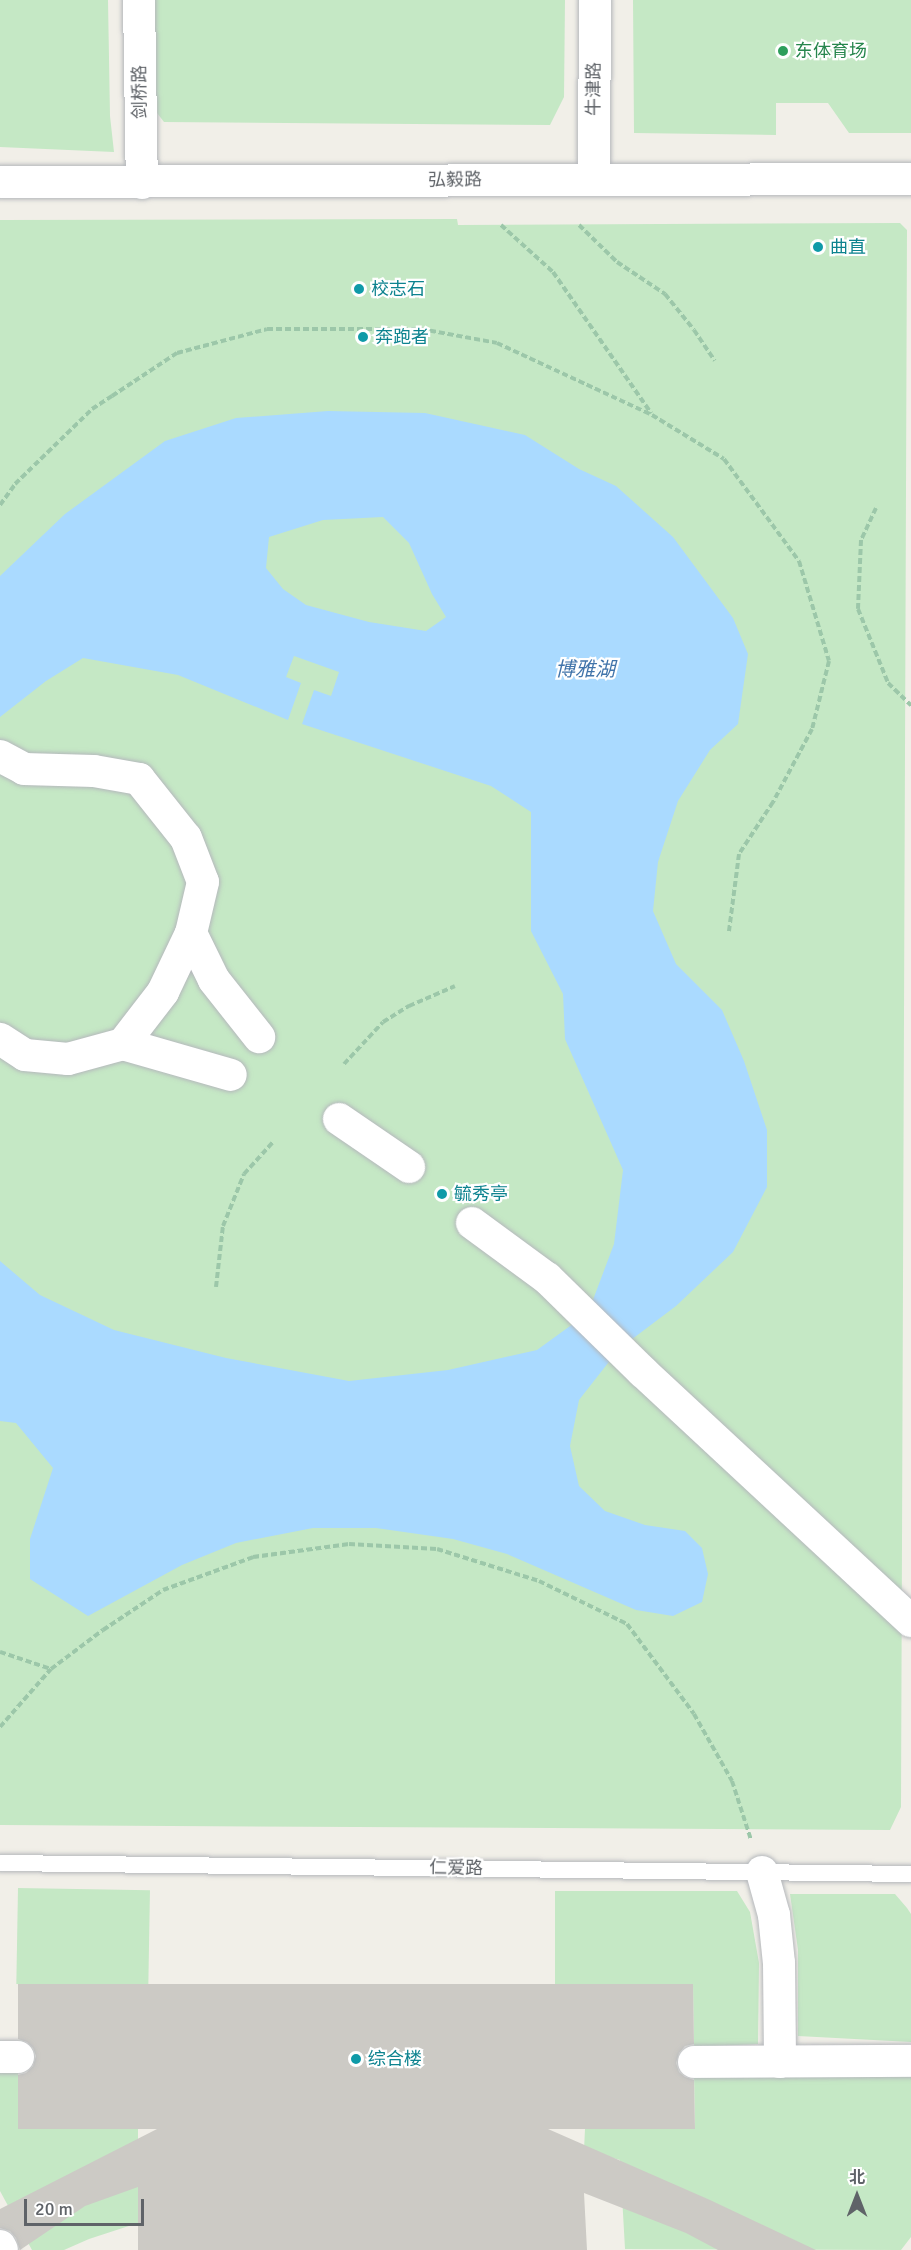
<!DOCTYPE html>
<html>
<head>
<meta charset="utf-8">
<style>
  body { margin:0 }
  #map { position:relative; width:911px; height:2250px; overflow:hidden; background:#f1efe8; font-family:Signika,"Noto Sans SC",sans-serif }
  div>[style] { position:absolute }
  .green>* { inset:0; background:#c5e8c5; transform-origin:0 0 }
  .water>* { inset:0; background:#aadaff }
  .building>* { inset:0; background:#cccac5 }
  .path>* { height:4px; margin-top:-2px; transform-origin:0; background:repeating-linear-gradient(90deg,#9cc7a9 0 6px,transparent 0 9px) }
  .roads { filter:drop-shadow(0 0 2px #b5b8bc) drop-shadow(0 0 2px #b5b8bc) }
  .lane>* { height:16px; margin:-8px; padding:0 8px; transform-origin:8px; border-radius:8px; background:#fff }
  .street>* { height:32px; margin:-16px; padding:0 16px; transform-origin:16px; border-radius:16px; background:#fff }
  .dots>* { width:16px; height:16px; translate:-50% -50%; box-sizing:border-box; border:3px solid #fff; border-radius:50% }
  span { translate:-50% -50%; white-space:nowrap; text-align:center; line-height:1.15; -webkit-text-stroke:4.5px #fff; paint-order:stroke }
  .leisure-label { font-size:18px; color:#27864d }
  .left { translate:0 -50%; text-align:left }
  .street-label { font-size:18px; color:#5f6368 }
  .culture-label { font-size:18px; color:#0d838f }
  .water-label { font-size:20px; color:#4174aa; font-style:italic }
  .north { position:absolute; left:827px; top:2166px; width:60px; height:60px; -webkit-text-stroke:4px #fff; paint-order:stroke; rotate:0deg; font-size:16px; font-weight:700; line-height:24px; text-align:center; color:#5f6368 }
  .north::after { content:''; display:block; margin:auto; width:21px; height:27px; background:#5f6368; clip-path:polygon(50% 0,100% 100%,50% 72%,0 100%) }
  .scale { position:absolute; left:24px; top:2199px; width:120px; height:27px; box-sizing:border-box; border:3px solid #5f6368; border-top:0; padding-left:8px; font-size:18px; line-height:21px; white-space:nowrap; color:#5f6368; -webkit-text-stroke:4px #fff; paint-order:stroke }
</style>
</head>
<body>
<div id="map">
  <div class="green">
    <i style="clip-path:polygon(0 0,108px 0,110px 116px,114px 152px,0 147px)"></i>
    <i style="clip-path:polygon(147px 0,565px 0,564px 97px,550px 125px,164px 122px,147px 100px)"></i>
    <i style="clip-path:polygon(633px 0,911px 0,911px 133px,849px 133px,828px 103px,776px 103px,776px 135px,634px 133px)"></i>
    <i style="clip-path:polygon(457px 219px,458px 225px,900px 223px,907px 230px,901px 1807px,890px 1830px,0 1825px,0 220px)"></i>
    <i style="left:18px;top:1888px;width:132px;height:96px;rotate:1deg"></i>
    <i style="clip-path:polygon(555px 1891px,737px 1891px,750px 1912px,759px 1963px,758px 2044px,694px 2047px,693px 1985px,555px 1984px)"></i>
    <i style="clip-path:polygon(790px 1894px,895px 1894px,907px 1908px,911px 1914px,911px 2042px,798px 2036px,798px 1950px)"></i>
    <i style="clip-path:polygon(18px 2072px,19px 2129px,138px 2129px,138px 2223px,89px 2239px,64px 2250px,32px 2250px,0 2191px,0 2073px)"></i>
    <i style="clip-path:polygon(911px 2072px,911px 2237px,901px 2250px,625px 2249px,620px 2160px,584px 2150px,585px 2129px,695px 2129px,694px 2074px)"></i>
  </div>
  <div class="water">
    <i style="clip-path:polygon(evenodd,328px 411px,425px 413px,525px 435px,579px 469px,616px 486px,673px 537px,733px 618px,748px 654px,738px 724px,710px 750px,678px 801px,658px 862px,653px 911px,676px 964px,722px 1010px,744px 1061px,767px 1130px,767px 1187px,733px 1252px,676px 1306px,619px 1349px,579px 1400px,570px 1446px,579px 1486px,605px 1511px,645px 1525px,685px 1531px,702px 1548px,708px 1574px,702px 1602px,673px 1616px,636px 1610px,507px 1554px,453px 1539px,376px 1528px,313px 1528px,236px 1543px,182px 1565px,88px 1616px,30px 1579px,30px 1539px,53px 1468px,16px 1423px,0 1421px,0 1261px,40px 1295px,114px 1330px,226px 1358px,349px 1381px,448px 1370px,537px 1350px,588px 1313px,614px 1244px,623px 1170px,565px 1039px,563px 994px,531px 931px,531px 812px,491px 786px,302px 724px,314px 690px,331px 696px,339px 672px,294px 656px,286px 677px,301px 683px,288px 720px,178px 675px,83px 658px,46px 681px,0 717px,0 576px,65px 514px,165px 441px,236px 418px,328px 411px,383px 517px,409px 543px,432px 594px,446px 617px,426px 631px,369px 622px,306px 605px,283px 589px,266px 568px,269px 537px,323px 520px,383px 517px)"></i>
  </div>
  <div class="building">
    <i style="clip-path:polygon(18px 1984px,693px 1984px,694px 2044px,685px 2046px,679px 2053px,676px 2063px,679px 2072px,685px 2077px,694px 2080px,695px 2129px,548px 2129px,710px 2200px,816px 2250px,718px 2250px,686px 2233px,584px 2193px,587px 2250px,138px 2250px,138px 2187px,85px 2206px,20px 2250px,16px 2238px,10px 2231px,0 2228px,0 2209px,157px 2129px,18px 2129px,18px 2075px,26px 2073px,33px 2066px,36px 2056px,33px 2048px,27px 2042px,18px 2039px)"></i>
  </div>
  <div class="path">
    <i style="left:501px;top:225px;width:70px;rotate:42.1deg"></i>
    <i style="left:553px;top:272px;width:172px;rotate:55.2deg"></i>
    <i style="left:579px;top:225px;width:53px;rotate:44.2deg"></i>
    <i style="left:617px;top:262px;width:58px;rotate:33.7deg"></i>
    <i style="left:665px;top:294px;width:46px;rotate:51.1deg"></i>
    <i style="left:694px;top:330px;width:37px;rotate:56deg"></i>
    <i style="left:0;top:505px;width:26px;rotate:-54deg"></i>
    <i style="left:15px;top:484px;width:107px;rotate:-44.2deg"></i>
    <i style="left:92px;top:409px;width:24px;rotate:-33deg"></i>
    <i style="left:112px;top:396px;width:78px;rotate:-33.5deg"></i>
    <i style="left:177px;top:353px;width:93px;rotate:-14.9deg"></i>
    <i style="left:267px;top:329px;width:154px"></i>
    <i style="left:421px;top:329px;width:77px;rotate:10.4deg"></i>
    <i style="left:497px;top:343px;width:171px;rotate:24.9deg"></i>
    <i style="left:652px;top:415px;width:84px;rotate:31.4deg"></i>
    <i style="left:724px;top:459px;width:127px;rotate:53.7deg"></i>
    <i style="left:799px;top:561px;width:104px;rotate:73.3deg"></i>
    <i style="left:829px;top:661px;width:70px;rotate:104deg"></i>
    <i style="left:812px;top:729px;width:83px;rotate:118.1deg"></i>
    <i style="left:773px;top:802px;width:62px;rotate:123.2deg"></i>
    <i style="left:739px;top:854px;width:78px;rotate:97.4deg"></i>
    <i style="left:876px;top:508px;width:35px;rotate:115deg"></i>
    <i style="left:861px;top:540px;width:69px;rotate:92.5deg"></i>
    <i style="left:858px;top:609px;width:80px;rotate:67.9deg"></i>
    <i style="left:888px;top:683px;width:32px;rotate:44deg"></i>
    <i style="left:344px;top:1064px;width:57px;rotate:-47.1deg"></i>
    <i style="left:383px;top:1022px;width:31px;rotate:-32deg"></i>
    <i style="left:409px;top:1006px;width:50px;rotate:-23.5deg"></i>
    <i style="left:216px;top:1287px;width:61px;rotate:-83.5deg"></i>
    <i style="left:223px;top:1226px;width:56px;rotate:-68deg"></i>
    <i style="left:244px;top:1174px;width:43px;rotate:-47.8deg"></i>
    <i style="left:0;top:1652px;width:54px;rotate:18.4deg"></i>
    <i style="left:0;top:1727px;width:77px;rotate:-48.7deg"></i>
    <i style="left:51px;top:1669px;width:65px;rotate:-36.9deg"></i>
    <i style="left:103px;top:1630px;width:72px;rotate:-33.7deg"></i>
    <i style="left:163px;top:1590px;width:96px;rotate:-20.1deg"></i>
    <i style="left:253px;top:1557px;width:97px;rotate:-7.7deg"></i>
    <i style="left:349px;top:1544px;width:88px;rotate:3.3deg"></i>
    <i style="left:437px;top:1549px;width:107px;rotate:17.4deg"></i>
    <i style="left:539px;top:1581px;width:98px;rotate:26deg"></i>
    <i style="left:627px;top:1624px;width:112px;rotate:53.3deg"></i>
    <i style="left:694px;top:1714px;width:77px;rotate:60.4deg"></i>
    <i style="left:732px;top:1781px;width:62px;rotate:72.1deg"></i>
  </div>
  <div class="roads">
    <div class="lane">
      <i style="left:0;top:1863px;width:911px;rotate:0.69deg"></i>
    </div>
    <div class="street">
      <i style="left:139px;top:0;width:183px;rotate:89.1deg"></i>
      <i style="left:594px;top:179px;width:179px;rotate:-89.7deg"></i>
      <i style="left:0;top:182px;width:911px;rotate:-0.19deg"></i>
      <i style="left:0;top:756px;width:27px;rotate:28deg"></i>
      <i style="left:24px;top:769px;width:70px;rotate:1.6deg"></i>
      <i style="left:94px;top:771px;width:46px;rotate:10.1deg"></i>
      <i style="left:139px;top:779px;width:75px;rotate:51.5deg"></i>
      <i style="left:186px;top:838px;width:47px;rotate:68.9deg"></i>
      <i style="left:203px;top:882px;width:52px;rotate:103.2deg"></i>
      <i style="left:191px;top:933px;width:65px;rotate:115.4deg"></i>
      <i style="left:163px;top:992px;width:66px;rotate:127.6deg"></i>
      <i style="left:123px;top:1044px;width:57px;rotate:164.7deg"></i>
      <i style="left:68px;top:1059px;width:43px;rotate:-174.7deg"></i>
      <i style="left:25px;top:1055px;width:30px;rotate:-147deg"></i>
      <i style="left:191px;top:933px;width:52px;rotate:63.9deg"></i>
      <i style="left:214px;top:980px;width:73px;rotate:51.7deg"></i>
      <i style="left:123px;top:1044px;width:112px;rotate:16deg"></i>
      <i style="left:339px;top:1119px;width:85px;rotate:34.4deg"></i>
      <i style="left:472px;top:1223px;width:93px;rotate:36.3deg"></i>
      <i style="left:547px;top:1278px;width:134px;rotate:44.4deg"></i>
      <i style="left:643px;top:1372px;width:366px;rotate:42.9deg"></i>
      <i style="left:762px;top:1872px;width:45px;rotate:74.4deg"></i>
      <i style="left:774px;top:1915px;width:48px;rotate:84.1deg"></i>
      <i style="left:779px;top:1963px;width:99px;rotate:89.4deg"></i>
      <i style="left:0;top:2057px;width:18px"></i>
      <i style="left:694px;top:2062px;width:217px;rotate:-0.3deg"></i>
      <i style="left:0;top:2246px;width:4px;rotate:63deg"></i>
    </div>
  </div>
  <div class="dots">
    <i style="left:783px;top:51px;background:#2e9e5b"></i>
    <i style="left:818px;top:247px;background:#0f9aa8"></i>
    <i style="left:359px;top:289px;background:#0f9aa8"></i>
    <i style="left:363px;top:337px;background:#0f9aa8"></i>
    <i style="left:442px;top:1194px;background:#0f9aa8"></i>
    <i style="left:356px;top:2059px;background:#0f9aa8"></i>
  </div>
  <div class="leisure-label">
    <span class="left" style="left:795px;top:51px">东体育场</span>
  </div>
  <div class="street-label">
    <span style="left:594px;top:89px;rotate:-90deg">牛津路</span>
    <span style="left:140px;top:92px;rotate:-91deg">剑桥路</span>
    <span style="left:455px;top:180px;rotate:-1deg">弘毅路</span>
    <span style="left:456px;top:1868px;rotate:1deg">仁爱路</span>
  </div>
  <div class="culture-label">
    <span class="left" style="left:830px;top:247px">曲直</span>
    <span class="left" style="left:371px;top:289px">校志石</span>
    <span class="left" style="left:375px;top:337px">奔跑者</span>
    <span class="left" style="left:454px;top:1194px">毓秀亭</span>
    <span class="left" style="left:368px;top:2059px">综合楼</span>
  </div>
  <div class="water-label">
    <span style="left:585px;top:669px">博雅湖</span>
  </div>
  <div class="north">北</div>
  <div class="scale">20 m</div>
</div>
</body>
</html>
